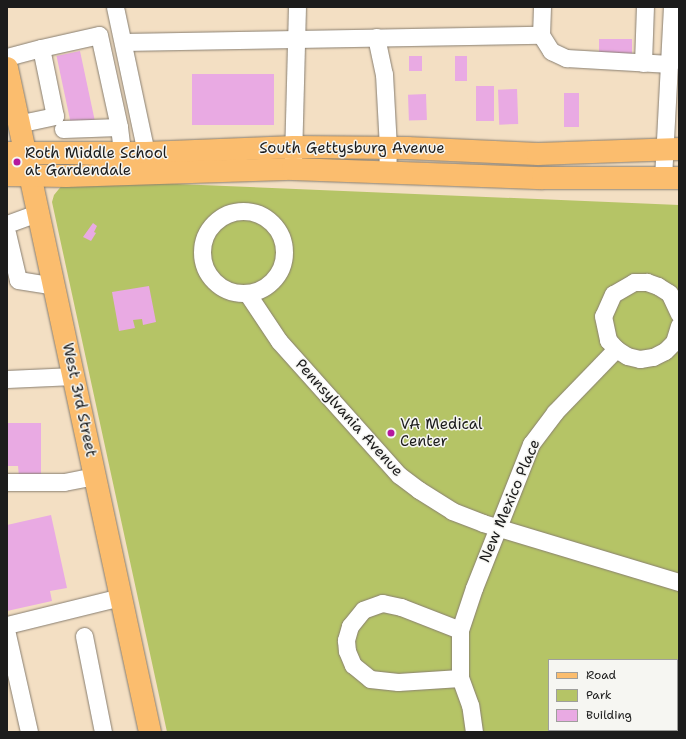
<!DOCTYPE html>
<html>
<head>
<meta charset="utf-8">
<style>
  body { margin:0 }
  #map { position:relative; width:686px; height:739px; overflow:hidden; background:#f3dfc3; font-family:"Shantell Sans",sans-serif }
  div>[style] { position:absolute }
  .green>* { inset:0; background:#b5c466 }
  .building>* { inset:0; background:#e9aae3; transform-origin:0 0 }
  .roads { filter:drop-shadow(0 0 1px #887e70) drop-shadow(0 0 1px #887e70) }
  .minor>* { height:17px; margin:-8.5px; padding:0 8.5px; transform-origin:8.5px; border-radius:8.5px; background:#fff }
  .minor>.ring { margin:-8.5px; padding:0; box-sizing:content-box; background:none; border:17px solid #fff; border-radius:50% }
  .major>* { height:22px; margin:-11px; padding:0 11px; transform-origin:11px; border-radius:11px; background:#fbbd6e }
  .dots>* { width:11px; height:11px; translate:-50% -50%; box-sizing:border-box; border:2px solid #f6f6f2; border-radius:50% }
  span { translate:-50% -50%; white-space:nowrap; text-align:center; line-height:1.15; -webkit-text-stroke:3px #f6f6f2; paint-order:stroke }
  .street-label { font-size:15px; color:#1c1c1c }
  .poi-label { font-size:15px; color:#1c1c1c }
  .left { translate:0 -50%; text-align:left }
  .frame { position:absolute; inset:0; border:8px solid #1c1c1c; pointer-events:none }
  .legend { position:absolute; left:548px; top:659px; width:130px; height:72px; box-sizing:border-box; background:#f6f6f2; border:1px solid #9f9f9c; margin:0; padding:5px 7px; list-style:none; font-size:12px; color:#1c1c1c }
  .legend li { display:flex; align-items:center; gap:8px; height:20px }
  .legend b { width:20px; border:1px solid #9f9f9c }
</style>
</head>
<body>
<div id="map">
  <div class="green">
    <i style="clip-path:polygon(evenodd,128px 182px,679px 205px,679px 732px,167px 732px,52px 202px,54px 195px,63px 184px,128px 182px,549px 660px,677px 660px,677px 730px,549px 730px,549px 660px)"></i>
  </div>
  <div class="building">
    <i style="left:599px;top:39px;width:33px;height:15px"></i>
    <i style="left:80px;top:51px;width:71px;height:24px;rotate:78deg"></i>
    <i style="left:409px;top:56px;width:13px;height:15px"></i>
    <i style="left:455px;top:56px;width:12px;height:25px"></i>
    <i style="left:192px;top:74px;width:82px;height:51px"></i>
    <i style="left:476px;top:86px;width:18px;height:35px"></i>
    <i style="left:517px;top:89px;width:35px;height:19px;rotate:88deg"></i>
    <i style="left:564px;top:93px;width:15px;height:34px"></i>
    <i style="left:426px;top:94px;width:26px;height:18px;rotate:88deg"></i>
    <i style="clip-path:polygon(93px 223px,97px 226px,94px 232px,96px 233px,91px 241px,83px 237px)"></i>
    <i style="clip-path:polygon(149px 286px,156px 322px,143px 325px,142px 319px,133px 320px,135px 328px,119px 331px,112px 292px)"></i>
    <i style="clip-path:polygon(7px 423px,41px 423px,41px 476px,19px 477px,18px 466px,7px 466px)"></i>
    <i style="clip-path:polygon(51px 515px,67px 588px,50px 591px,52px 601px,7px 611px,7px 525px)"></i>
  </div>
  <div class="roads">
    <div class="minor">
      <i style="left:115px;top:7px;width:149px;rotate:78deg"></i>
      <i style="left:542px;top:7px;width:28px;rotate:92deg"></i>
      <i style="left:541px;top:35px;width:19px;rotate:58deg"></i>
      <i style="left:551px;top:51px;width:17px;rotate:25deg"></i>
      <i style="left:566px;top:58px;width:104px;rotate:3.3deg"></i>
      <i style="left:376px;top:37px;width:38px;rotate:78deg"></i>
      <i style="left:384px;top:74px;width:74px;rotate:86.9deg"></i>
      <i style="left:388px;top:148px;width:23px;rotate:92deg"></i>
      <i style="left:123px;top:42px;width:418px;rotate:-1deg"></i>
      <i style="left:41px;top:48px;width:59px;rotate:-12.6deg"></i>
      <i style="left:99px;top:35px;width:94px;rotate:77.7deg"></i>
      <i style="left:7px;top:57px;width:35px;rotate:-15deg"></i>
      <i style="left:41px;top:48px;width:69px;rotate:78.4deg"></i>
      <i style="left:55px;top:116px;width:38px;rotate:168deg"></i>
      <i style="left:643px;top:63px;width:56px;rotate:-88deg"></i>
      <i style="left:63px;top:129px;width:56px;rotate:-2deg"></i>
      <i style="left:119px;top:127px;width:26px;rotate:83deg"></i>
      <i style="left:293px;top:159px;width:152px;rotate:-88.5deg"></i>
      <i style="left:663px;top:178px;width:171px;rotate:-87deg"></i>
      <i class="ring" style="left:202px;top:211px;width:65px;height:65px"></i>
      <i style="left:7px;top:224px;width:32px;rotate:-20deg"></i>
      <i style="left:7px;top:233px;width:48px;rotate:76.8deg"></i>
      <i style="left:18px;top:280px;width:37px;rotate:9deg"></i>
      <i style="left:247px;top:293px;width:58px;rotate:56.3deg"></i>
      <i style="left:279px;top:341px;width:180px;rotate:48.2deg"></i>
      <i style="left:399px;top:475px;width:25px;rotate:37deg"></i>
      <i style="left:419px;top:490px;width:39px;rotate:32deg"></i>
      <i style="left:452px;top:511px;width:33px;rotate:21deg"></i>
      <i style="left:483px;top:523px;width:205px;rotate:16.8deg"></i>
      <i style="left:679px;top:314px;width:23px;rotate:-115deg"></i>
      <i style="left:669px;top:293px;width:13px;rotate:-148deg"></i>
      <i style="left:658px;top:286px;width:12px;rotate:-160deg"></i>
      <i style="left:647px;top:282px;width:13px;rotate:180deg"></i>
      <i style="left:634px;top:282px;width:24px;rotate:150deg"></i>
      <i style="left:613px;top:294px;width:24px;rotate:114deg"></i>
      <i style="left:603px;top:316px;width:25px;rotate:78deg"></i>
      <i style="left:608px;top:340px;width:12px;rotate:48deg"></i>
      <i style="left:616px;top:349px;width:13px;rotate:32deg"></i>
      <i style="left:627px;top:356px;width:13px;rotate:13deg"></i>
      <i style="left:640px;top:359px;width:13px;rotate:-9deg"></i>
      <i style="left:653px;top:357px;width:13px;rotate:-27deg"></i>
      <i style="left:665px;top:351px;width:13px;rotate:-45deg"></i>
      <i style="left:674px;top:342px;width:17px;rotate:-73deg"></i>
      <i style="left:7px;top:379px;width:67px;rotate:-2.6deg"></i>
      <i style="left:7px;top:482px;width:57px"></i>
      <i style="left:64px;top:482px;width:32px;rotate:-11deg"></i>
      <i style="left:7px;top:625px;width:117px;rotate:-13.8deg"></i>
      <i style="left:460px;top:630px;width:63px;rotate:-158.7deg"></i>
      <i style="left:401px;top:607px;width:19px;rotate:-168deg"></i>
      <i style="left:382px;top:603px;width:20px;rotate:160deg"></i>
      <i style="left:363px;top:610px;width:21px;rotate:129deg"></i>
      <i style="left:350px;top:626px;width:15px;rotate:106deg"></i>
      <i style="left:346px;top:640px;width:11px;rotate:85deg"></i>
      <i style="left:347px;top:651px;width:15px;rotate:67deg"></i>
      <i style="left:353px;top:665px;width:22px;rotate:39deg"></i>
      <i style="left:370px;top:679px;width:28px;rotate:6deg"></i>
      <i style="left:398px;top:682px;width:62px;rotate:-3.7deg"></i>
      <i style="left:7px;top:634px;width:100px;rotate:77.3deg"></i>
      <i style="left:84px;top:636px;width:98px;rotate:78.8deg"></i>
      <i style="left:474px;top:732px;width:27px;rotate:-98deg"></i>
      <i style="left:470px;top:705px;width:29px;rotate:-110deg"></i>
      <i style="left:460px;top:678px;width:48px;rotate:-90deg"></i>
      <i style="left:460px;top:630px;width:44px;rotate:-71.6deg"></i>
      <i style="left:474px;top:588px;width:155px;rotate:-68.4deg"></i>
      <i style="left:531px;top:444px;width:40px;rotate:-53deg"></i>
      <i style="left:555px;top:412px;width:88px;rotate:-45.9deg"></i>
    </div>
    <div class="major">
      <i style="left:7px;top:68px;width:679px;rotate:77.85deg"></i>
      <i style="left:7px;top:153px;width:139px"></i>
      <i style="left:146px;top:153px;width:148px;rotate:-2.3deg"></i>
      <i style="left:294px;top:147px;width:113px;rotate:0.5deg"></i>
      <i style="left:407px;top:148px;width:131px;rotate:2.6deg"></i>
      <i style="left:538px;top:154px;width:141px;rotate:-2deg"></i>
      <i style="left:7px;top:175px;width:59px;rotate:1deg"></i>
      <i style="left:66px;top:176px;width:227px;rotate:-1.8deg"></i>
      <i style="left:293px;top:169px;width:250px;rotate:2.1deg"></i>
      <i style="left:543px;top:178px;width:136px"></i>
    </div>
  </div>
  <div class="dots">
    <i style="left:17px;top:162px;background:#b5179e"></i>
    <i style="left:391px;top:433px;background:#b5179e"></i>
  </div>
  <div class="street-label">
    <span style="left:352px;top:149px">South Gettysburg Avenue</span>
    <span style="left:79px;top:400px;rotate:78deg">West 3rd Street</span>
    <span style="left:349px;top:418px;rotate:48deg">Pennsylvania Avenue</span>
    <span style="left:510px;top:501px;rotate:-67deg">New Mexico Place</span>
  </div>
  <div class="poi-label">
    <span class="left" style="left:25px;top:162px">Roth Middle School<br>at Gardendale</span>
    <span class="left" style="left:400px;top:433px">VA Medical<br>Center</span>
  </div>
  <div class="frame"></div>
  <ul class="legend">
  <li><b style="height:5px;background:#fbbd6e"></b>Road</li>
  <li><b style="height:11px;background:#b5c466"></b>Park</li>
  <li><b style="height:11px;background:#e9aae3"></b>Building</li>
  </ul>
</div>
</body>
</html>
